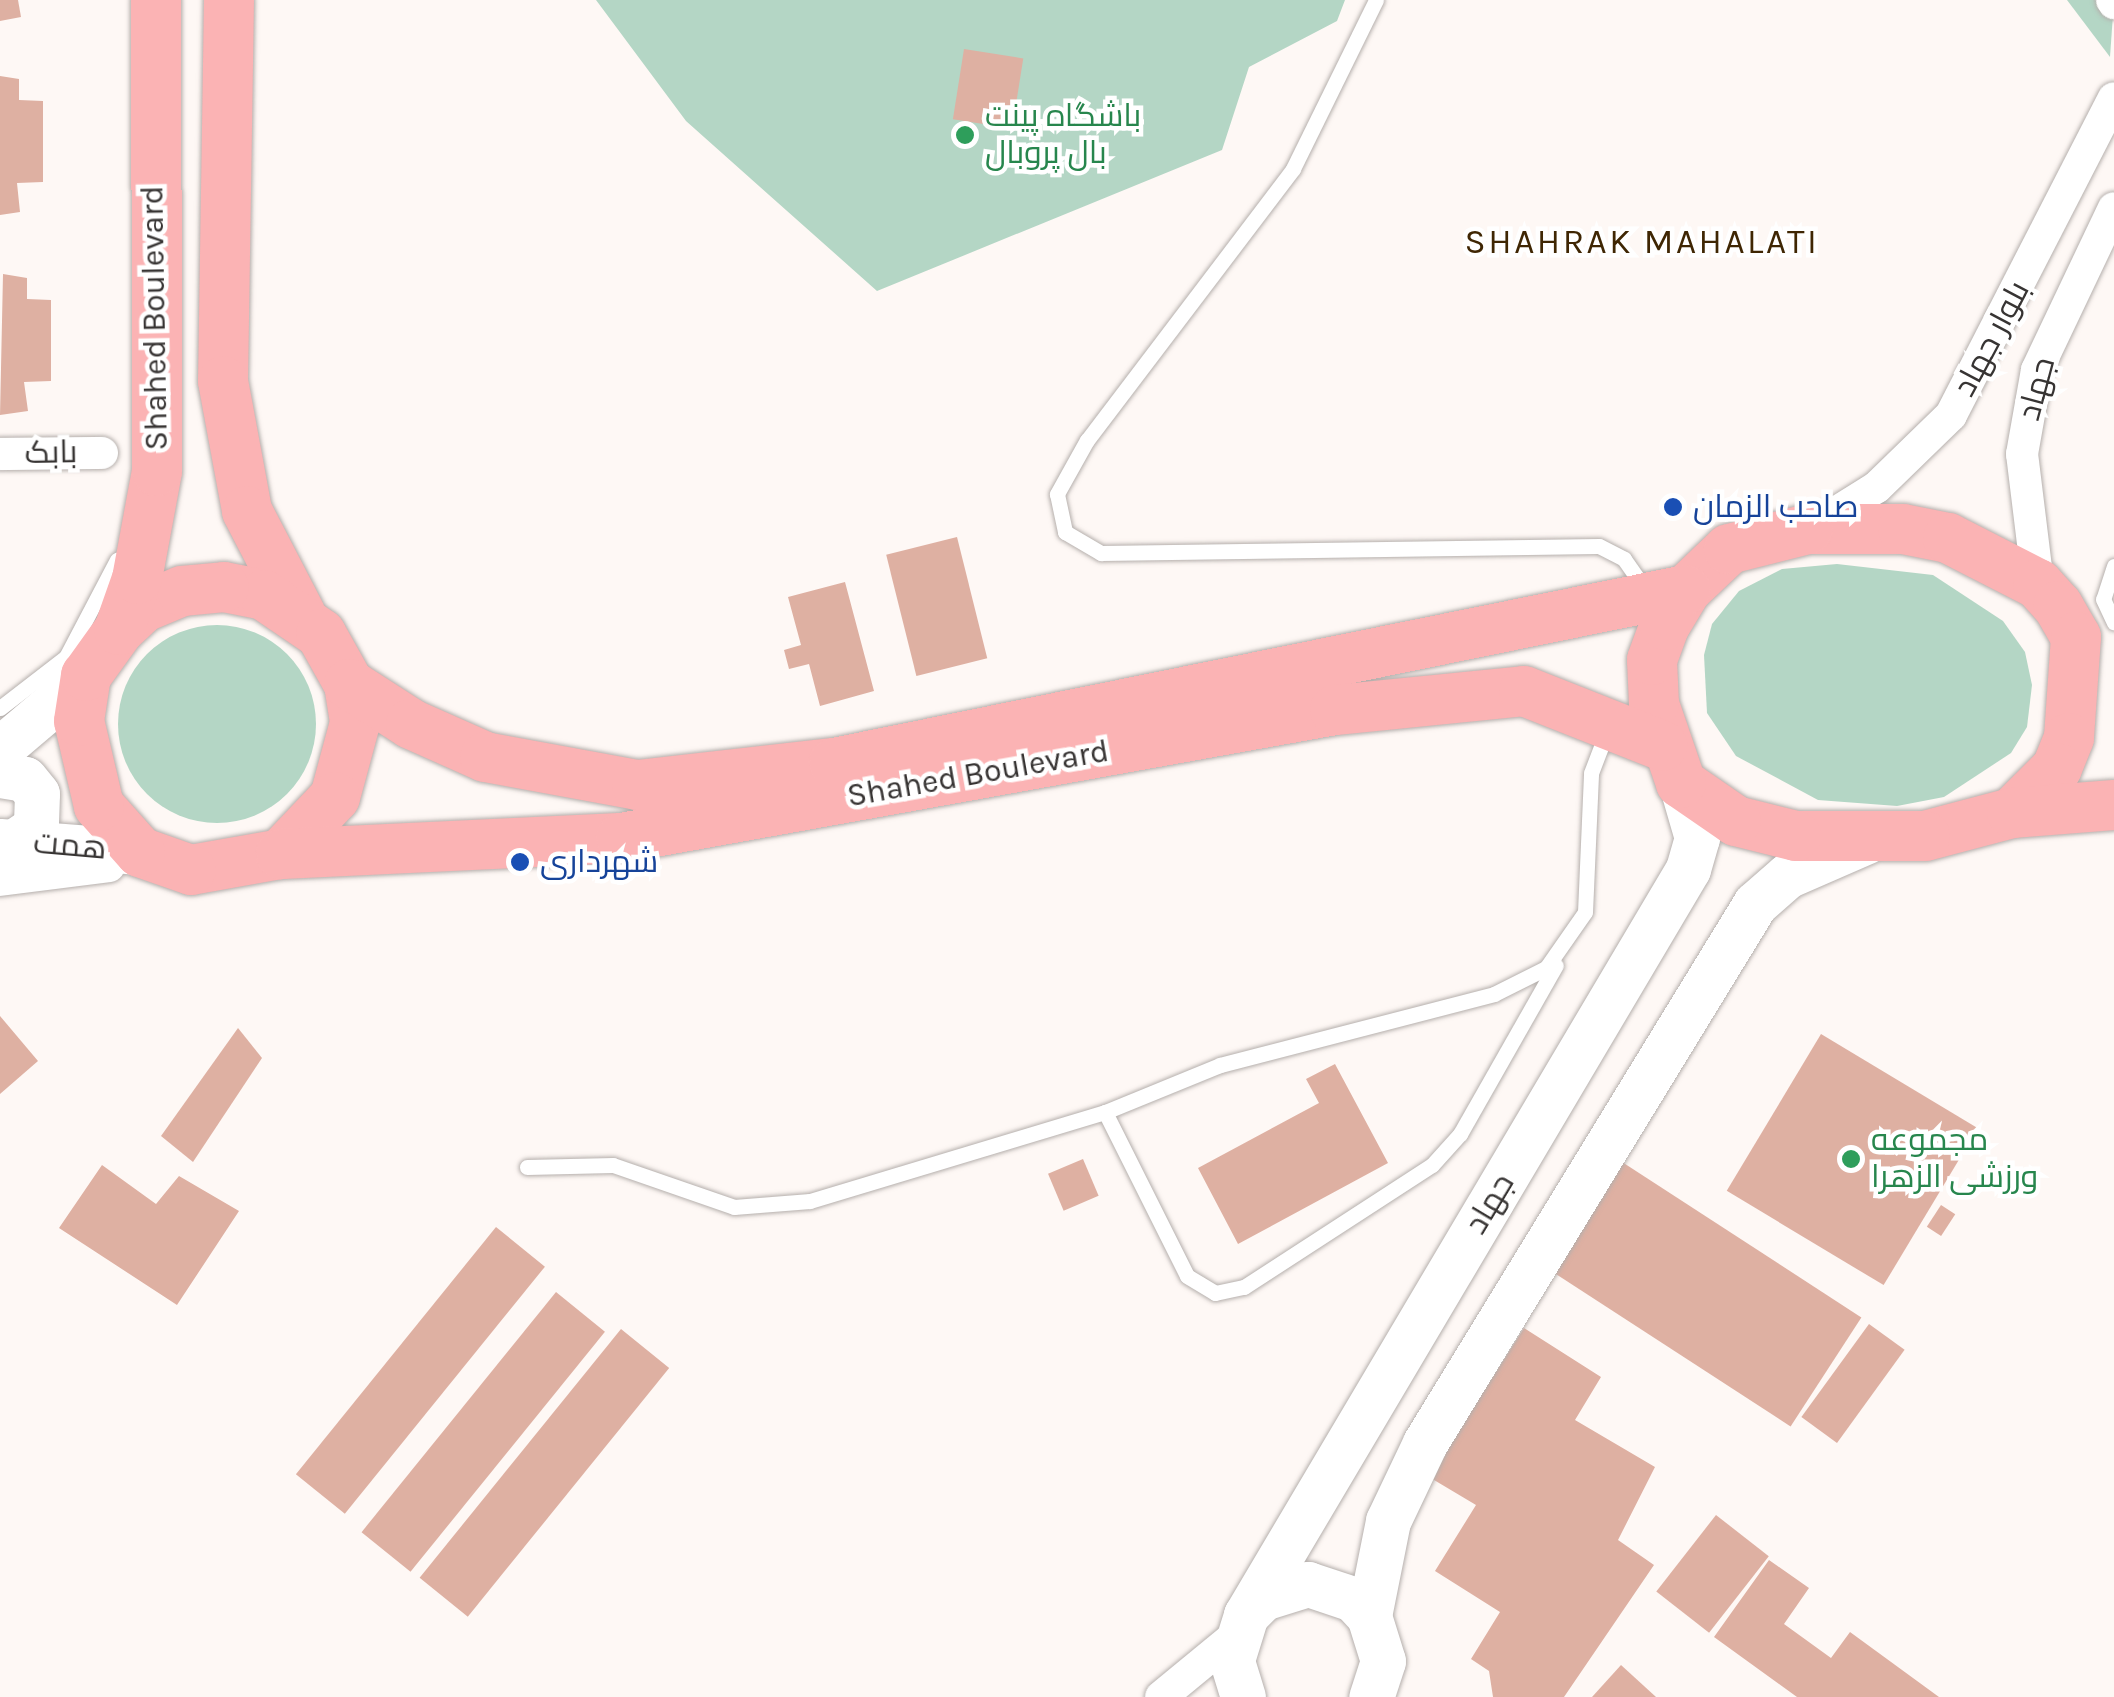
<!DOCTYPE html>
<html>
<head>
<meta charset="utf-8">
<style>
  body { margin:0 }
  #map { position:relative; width:2114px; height:1697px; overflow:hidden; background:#fef8f5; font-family:Karla,Cairo,sans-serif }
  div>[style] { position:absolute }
  .green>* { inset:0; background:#b4d6c5 }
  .round { border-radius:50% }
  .building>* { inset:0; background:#deb0a2; transform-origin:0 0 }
  .roads { filter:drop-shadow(0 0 2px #b5afac) drop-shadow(0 0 2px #b5afac) }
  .lane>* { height:15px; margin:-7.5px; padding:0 7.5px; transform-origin:7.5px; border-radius:7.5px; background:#fff }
  .street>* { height:32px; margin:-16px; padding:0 16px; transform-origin:16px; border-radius:16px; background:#fff }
  .secondary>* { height:45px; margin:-22.5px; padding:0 22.5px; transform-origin:22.5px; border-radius:22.5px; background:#fff }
  .primary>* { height:50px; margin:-25px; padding:0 25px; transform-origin:25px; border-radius:25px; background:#fbb3b4 }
  .dots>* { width:28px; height:28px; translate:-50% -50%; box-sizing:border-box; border:5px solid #fff; border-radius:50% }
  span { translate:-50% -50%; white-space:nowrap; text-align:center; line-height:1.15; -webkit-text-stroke:9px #fff; paint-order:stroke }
  .leisure-label { font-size:32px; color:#27864d }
  .left { translate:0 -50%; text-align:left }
  .street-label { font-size:32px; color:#373433 }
  .transit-label { font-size:32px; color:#164399 }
  .neighbourhood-label { font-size:35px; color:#3f2603; letter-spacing:2.5px }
</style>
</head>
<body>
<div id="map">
  <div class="green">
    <i style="clip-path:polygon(596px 0,1345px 0,1337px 21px,1249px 67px,1222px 150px,877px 291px,686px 121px)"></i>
    <i style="clip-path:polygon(2067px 0,2114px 0,2110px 57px)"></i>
    <i style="clip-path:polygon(1837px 564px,1933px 575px,2003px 621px,2025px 652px,2032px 685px,2027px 727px,2011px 753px,1944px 797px,1897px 806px,1818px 800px,1736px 756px,1707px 713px,1704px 655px,1712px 624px,1739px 591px,1782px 569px)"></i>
    <i class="round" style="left:118px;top:625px;width:198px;height:198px"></i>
  </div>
  <div class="building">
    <i style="clip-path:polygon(0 0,18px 0,21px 17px,0 21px)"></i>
    <i style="left:964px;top:49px;width:60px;height:71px;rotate:9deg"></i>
    <i style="clip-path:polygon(0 76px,19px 79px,19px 100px,43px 101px,43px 182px,17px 183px,20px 212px,0 215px)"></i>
    <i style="clip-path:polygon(3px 274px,27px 278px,27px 299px,51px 300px,51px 381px,24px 382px,28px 411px,0 415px)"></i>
    <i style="left:957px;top:537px;width:125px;height:73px;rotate:76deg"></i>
    <i style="clip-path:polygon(845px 582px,874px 691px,820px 706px,809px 664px,789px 669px,784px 650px,801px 645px,788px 597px)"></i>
    <i style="clip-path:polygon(0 1016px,38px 1061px,0 1094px)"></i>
    <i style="clip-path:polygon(238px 1028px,262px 1058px,193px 1162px,161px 1136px)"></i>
    <i style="left:1821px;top:1034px;width:183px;height:183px;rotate:31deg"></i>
    <i style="clip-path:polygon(1335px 1064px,1388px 1163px,1238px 1244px,1198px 1168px,1319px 1103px,1306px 1079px)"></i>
    <i style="left:1083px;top:1159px;width:40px;height:38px;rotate:67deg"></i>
    <i style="left:1619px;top:1160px;width:289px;height:130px;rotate:33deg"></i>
    <i style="clip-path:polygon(102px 1165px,156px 1204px,179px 1176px,239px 1211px,177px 1305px,59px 1228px)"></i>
    <i style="left:1941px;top:1205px;width:17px;height:26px;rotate:33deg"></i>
    <i style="left:496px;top:1227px;width:63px;height:318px;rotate:39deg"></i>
    <i style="left:556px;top:1292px;width:63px;height:309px;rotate:39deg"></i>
    <i style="left:1869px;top:1324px;width:44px;height:115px;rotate:36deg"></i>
    <i style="clip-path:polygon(1524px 1328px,1601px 1377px,1575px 1420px,1655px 1467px,1618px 1540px,1654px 1565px,1564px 1697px,1493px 1697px,1489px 1671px,1471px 1659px,1500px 1612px,1435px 1571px,1476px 1505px,1429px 1477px)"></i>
    <i style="left:621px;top:1329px;width:62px;height:320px;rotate:39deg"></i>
    <i style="left:1716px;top:1515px;width:67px;height:97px;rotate:38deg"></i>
    <i style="clip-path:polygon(1769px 1560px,1809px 1588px,1784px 1624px,1831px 1658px,1850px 1632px,1939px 1697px,1797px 1697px,1714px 1637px)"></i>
    <i style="clip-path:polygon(1621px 1665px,1656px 1697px,1592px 1697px)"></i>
  </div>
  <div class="roads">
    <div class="lane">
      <i style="left:1376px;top:0;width:188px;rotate:116.2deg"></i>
      <i style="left:1293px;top:169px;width:340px;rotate:127.2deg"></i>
      <i style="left:1087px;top:440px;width:62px;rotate:119.1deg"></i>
      <i style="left:1057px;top:494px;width:39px;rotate:78deg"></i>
      <i style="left:1065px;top:532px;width:42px;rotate:30.3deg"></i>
      <i style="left:1101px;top:553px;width:498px;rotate:-0.8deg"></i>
      <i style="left:1599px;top:546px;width:28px;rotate:27deg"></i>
      <i style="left:1624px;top:559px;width:39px;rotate:55deg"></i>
      <i style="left:2114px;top:566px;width:35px;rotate:108deg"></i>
      <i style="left:2103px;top:599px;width:26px;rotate:65deg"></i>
      <i style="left:0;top:708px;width:83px;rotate:-37.7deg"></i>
      <i style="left:66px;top:657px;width:110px;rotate:-62.3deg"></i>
      <i style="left:1105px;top:1112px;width:183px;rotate:63.4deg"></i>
      <i style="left:1187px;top:1276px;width:33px;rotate:31deg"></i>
      <i style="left:1215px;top:1293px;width:30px;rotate:-12deg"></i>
      <i style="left:1244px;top:1287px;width:224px;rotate:-33deg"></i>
      <i style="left:1432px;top:1165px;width:42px;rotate:-47.9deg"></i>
      <i style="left:1460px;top:1134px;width:194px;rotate:-60.4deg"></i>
      <i style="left:527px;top:1167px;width:86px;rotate:-1.3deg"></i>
      <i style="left:613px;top:1165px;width:128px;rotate:19.1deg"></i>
      <i style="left:734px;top:1207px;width:76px;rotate:-4.5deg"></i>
      <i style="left:810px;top:1201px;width:308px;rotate:-16.8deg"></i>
      <i style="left:1105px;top:1112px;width:124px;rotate:-22.2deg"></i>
      <i style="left:1220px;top:1065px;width:283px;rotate:-14.5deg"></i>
      <i style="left:1494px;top:994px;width:58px;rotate:-26.6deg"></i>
      <i style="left:1546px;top:968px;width:68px;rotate:-55.1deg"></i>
      <i style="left:1585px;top:912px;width:139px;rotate:-87.5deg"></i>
      <i style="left:1591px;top:773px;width:45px;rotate:-69.1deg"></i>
    </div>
    <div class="street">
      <i style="left:2112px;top:0;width:4px;rotate:56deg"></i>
      <i style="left:0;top:454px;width:102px;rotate:-0.6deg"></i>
      <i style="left:1813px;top:527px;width:75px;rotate:-32deg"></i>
      <i style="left:1877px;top:487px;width:103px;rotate:-44.2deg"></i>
      <i style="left:1951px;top:415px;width:356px;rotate:-62.8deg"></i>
      <i style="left:2038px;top:584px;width:131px;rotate:-97deg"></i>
      <i style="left:2022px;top:454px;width:85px;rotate:-79.9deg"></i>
      <i style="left:2037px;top:370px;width:179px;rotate:-64.6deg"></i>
      <i style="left:0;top:880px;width:110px;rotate:-7.3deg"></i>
      <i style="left:1161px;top:1697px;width:96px;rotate:-39.5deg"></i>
    </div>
    <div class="secondary">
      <i style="left:0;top:749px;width:113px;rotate:-40.3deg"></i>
      <i style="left:0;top:775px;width:25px;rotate:9deg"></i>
      <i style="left:25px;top:779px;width:19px;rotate:51deg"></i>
      <i style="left:37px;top:794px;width:33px;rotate:92deg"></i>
      <i style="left:36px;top:827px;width:25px;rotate:146deg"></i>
      <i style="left:0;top:841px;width:140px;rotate:4.5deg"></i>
      <i style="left:1246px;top:1615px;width:867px;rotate:-59.35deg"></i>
      <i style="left:1688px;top:869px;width:32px;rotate:-74deg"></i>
      <i style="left:1697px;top:838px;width:57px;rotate:-106.2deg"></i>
      <i style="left:1369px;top:1616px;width:97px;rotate:-78.7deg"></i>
      <i style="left:1388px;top:1521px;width:86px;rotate:-64.6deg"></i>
      <i style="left:1425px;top:1443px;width:632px;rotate:-58.52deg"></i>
      <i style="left:1755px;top:904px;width:43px;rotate:-41.2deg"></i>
      <i style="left:1787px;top:876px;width:87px;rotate:-23.6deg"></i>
      <i style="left:1243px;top:1697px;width:39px;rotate:-107deg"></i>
      <i style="left:1232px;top:1660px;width:47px;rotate:-72.7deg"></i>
      <i style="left:1246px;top:1615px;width:24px;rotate:-45deg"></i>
      <i style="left:1263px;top:1598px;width:47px;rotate:-17.3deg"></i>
      <i style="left:1308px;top:1584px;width:47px;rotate:18.4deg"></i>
      <i style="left:1353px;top:1599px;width:23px;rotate:47deg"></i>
      <i style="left:1369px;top:1616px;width:47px;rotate:72.7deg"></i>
      <i style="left:1383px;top:1661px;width:38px;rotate:108deg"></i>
    </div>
    <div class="primary">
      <i style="left:229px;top:0;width:381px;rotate:90.9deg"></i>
      <i style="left:223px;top:381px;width:132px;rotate:79.5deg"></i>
      <i style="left:247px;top:511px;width:117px;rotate:62.6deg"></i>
      <i style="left:1808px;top:529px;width:95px"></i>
      <i style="left:1903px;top:529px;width:46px;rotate:11.3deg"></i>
      <i style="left:1948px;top:538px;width:101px;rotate:27.1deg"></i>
      <i style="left:2038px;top:584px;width:30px;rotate:48deg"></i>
      <i style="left:2058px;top:606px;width:36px;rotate:60deg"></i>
      <i style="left:2076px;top:637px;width:101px;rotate:94deg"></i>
      <i style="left:2069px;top:738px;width:32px;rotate:112deg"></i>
      <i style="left:2057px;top:768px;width:64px;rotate:135deg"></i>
      <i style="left:2012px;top:813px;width:90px;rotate:165.2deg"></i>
      <i style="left:1925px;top:836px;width:129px;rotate:180deg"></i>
      <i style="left:1796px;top:836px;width:62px;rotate:-166deg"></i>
      <i style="left:1736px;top:821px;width:67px;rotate:-145.4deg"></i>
      <i style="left:1681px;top:783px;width:83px;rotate:-108.9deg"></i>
      <i style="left:1654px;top:704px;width:44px;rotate:-92.6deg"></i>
      <i style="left:1652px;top:660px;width:37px;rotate:-70deg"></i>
      <i style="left:1665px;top:625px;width:41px;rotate:-59deg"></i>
      <i style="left:1686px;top:590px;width:59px;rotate:-43.6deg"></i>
      <i style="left:1729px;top:549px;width:81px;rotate:-14.2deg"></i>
      <i style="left:224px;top:587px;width:41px;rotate:11.3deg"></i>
      <i style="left:264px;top:595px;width:69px;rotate:34.4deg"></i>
      <i style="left:321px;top:634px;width:57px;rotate:60.8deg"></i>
      <i style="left:349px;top:684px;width:39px;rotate:81deg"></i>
      <i style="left:355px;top:723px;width:77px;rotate:105.1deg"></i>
      <i style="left:335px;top:797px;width:79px;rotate:133.5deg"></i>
      <i style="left:281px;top:854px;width:91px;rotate:169.9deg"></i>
      <i style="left:191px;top:870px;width:54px;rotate:-160.6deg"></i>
      <i style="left:140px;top:852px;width:62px;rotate:-131.7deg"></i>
      <i style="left:99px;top:806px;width:87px;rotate:-103.2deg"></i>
      <i style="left:79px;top:721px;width:46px;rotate:-81.2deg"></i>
      <i style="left:86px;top:676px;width:57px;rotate:-54.3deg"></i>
      <i style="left:119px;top:630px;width:34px;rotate:-43deg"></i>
      <i style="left:144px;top:607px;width:41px;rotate:-22.8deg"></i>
      <i style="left:182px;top:591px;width:42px;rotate:-5.4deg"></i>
      <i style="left:119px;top:630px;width:54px;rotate:-70.6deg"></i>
      <i style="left:137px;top:579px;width:110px;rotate:-79.5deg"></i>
      <i style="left:157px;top:471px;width:471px;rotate:-90.1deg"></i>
      <i style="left:349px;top:684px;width:74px;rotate:32.8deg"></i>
      <i style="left:411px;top:724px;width:81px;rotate:24deg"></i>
      <i style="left:485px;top:757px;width:155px;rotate:10.4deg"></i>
      <i style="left:637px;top:785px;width:198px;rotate:-6.4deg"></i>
      <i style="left:834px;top:763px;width:869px;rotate:-11.48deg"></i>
      <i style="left:2012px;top:813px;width:102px;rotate:-4.5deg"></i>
      <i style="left:281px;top:854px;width:340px;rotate:-2.7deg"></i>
      <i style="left:621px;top:838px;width:725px;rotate:-10.16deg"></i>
      <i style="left:1335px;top:710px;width:190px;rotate:-5.7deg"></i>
      <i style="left:1524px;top:691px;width:149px;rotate:21.6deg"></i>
    </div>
  </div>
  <div class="dots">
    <i style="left:965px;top:135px;background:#2e9e5b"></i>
    <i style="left:1673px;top:507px;background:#1a4fb4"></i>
    <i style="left:520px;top:862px;background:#1a4fb4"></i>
    <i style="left:1851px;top:1159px;background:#2e9e5b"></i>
  </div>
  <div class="leisure-label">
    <span class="left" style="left:985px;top:135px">باشگاه پینت<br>بال پروبال</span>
    <span class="left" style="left:1871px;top:1159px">مجموعه<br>ورزشی الزهرا</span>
  </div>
  <div class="street-label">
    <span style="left:155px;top:318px;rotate:-91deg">Shahed Boulevard</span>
    <span style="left:1992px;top:339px;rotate:-62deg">بلوار جهاد</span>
    <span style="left:2037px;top:389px;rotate:-75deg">جهاد</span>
    <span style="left:51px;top:453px;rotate:-1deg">بابک</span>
    <span style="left:978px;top:774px;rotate:-10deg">Shahed Boulevard</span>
    <span style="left:70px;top:846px;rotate:5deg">همت</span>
    <span style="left:1490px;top:1204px;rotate:-59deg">جهاد</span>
  </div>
  <div class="transit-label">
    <span class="left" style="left:1693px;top:507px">صاحب الزمان</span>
    <span class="left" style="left:540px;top:862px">شهرداری</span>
  </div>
  <div class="neighbourhood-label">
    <span style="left:1642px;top:242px">SHAHRAK MAHALATI</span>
  </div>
</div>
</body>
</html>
